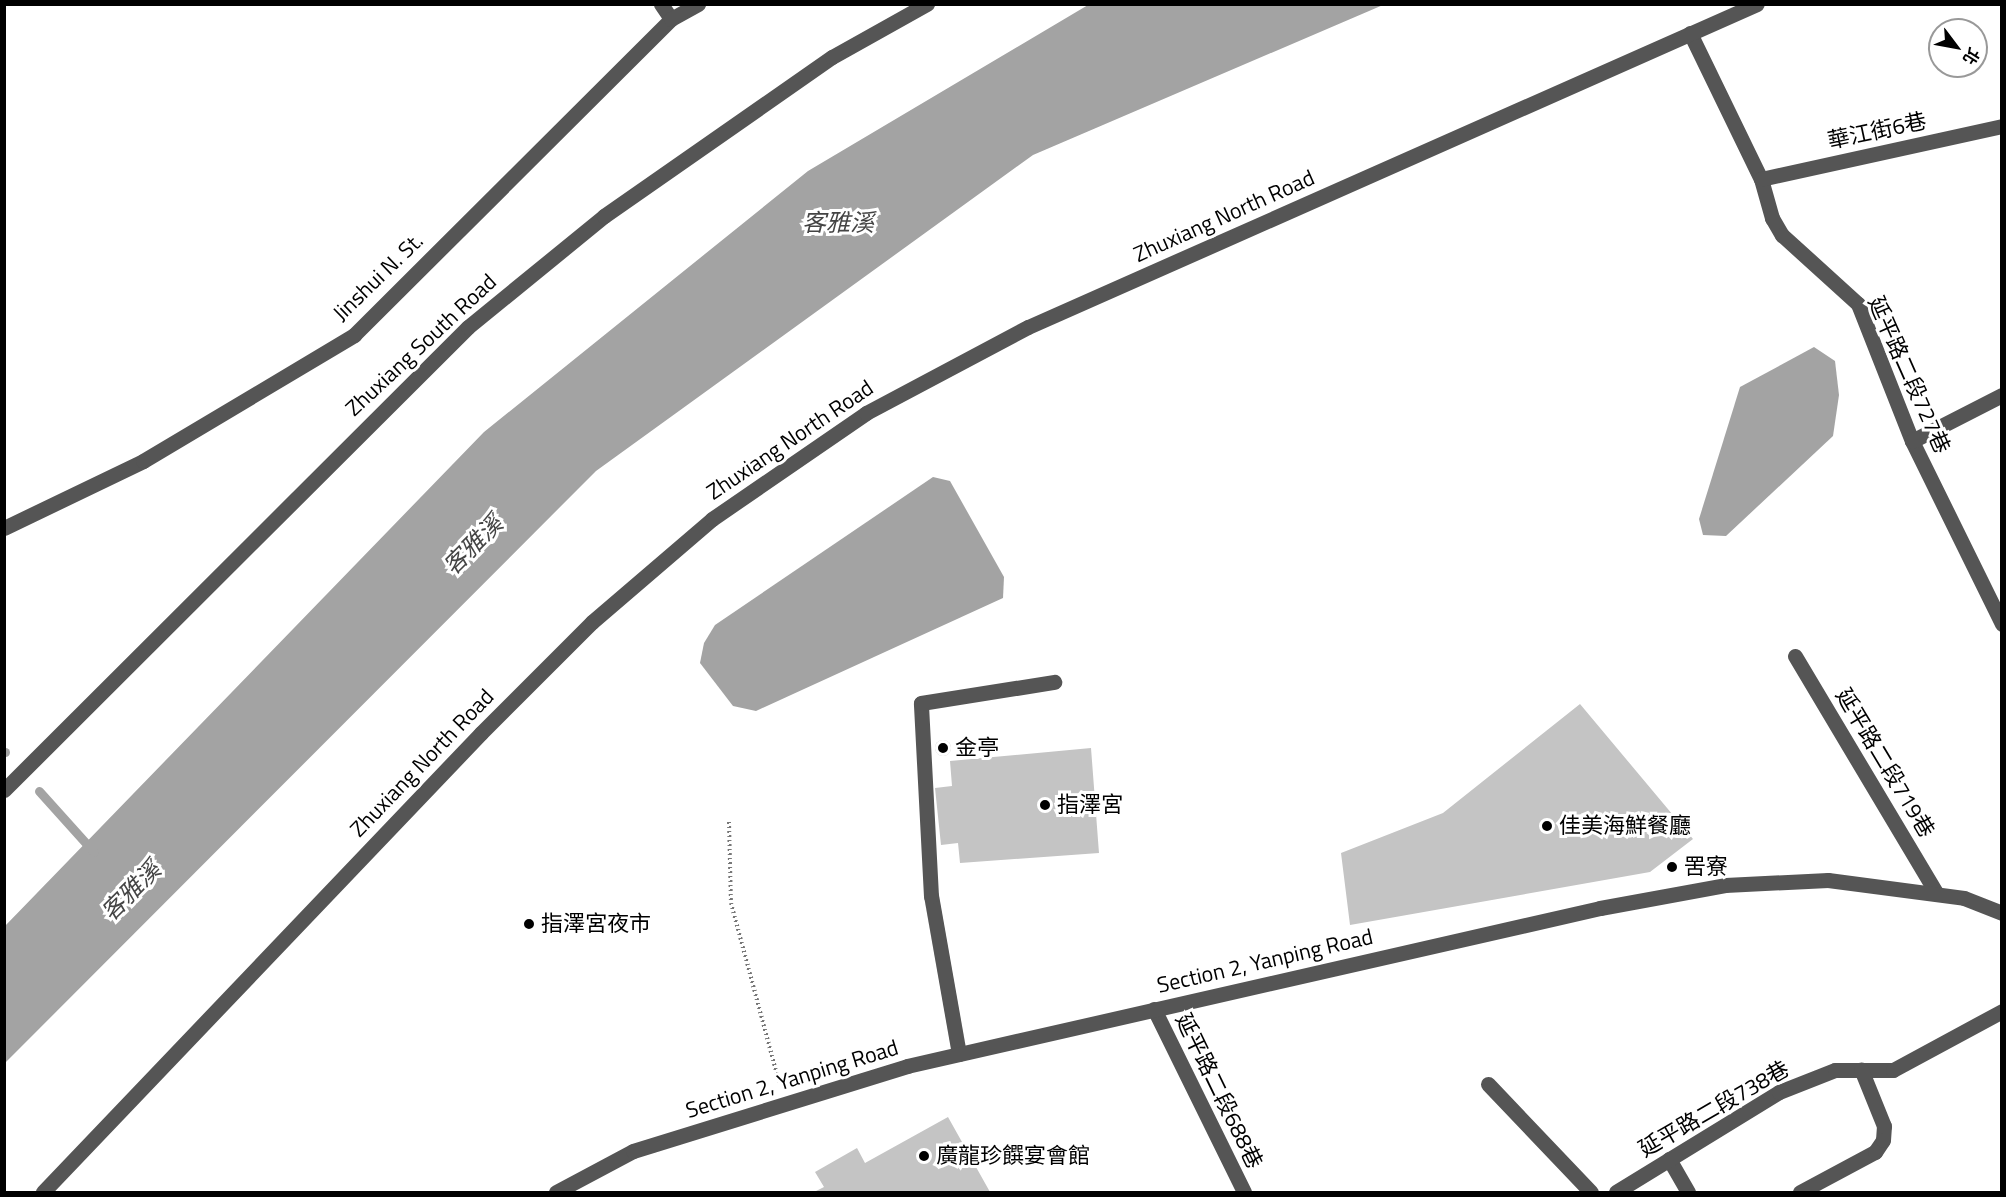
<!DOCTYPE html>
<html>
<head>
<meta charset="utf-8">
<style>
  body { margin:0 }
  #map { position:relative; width:2006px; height:1197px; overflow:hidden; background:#fff; font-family:"Titillium Web","Noto Sans TC",sans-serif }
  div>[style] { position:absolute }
  .water>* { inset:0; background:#a3a3a3 }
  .stream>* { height:9px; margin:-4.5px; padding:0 4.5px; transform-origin:4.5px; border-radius:4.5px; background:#a3a3a3 }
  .building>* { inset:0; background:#c4c4c4 }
  .round { border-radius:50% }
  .path>* { height:4px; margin-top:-2px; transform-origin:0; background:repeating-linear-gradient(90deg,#777 0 1.5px,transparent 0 4.5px) }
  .minor>* { height:15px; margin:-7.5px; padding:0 7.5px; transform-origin:7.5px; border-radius:7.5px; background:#555 }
  .dots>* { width:16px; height:16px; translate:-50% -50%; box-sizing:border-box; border:3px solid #fff; border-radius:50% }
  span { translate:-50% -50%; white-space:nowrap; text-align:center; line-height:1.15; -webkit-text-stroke:6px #fff; paint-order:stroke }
  .street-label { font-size:22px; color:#000 }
  .poi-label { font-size:22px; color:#000 }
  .left { translate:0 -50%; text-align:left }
  .water-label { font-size:24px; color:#444; font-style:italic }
  .frame { position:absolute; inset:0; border:6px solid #000; pointer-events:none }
  .north { position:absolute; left:1928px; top:18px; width:60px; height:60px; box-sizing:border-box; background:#fff; border:2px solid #999; border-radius:50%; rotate:122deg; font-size:16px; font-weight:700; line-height:24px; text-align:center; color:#000 }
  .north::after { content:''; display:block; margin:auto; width:21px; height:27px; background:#000; clip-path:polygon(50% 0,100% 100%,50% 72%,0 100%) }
</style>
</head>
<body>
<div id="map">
  <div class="water">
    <i style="clip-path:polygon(1088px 5px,1383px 5px,1033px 155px,596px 471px,5px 1063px,5px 926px,484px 432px,808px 171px)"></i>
    <i style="clip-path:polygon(1814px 347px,1835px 361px,1839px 395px,1833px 436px,1726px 536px,1703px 535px,1699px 519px,1740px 387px)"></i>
    <i style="clip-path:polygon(933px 477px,950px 481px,1004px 577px,1003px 598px,756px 711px,733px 706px,700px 663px,704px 643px,715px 625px)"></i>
  </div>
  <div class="stream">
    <i style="left:4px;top:752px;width:1px"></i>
    <i style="left:39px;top:791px;width:82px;rotate:48deg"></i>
  </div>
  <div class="building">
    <i style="clip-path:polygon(1580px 704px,1693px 839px,1650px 872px,1350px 925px,1341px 853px,1443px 813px)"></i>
    <i class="round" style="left:935px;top:740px;width:16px;height:16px"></i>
    <i style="clip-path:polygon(1091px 748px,1099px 853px,960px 863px,958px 843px,941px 845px,935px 788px,952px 786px,950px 761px)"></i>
    <i style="clip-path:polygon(948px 1117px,990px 1192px,814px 1192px,824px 1187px,815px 1172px,857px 1148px,865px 1163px)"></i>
  </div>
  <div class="path">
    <i style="left:729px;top:822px;width:81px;rotate:88.6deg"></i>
    <i style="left:731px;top:903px;width:185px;rotate:75deg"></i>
  </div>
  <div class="minor">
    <i style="left:661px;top:4px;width:18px;rotate:56deg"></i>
    <i style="left:1690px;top:33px;width:162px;rotate:64.1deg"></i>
    <i style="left:1761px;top:179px;width:41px;rotate:74.2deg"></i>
    <i style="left:1772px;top:218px;width:20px;rotate:60deg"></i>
    <i style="left:1782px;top:235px;width:103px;rotate:42.2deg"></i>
    <i style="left:1858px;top:304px;width:147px;rotate:68.5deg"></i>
    <i style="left:1912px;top:441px;width:204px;rotate:63.8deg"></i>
    <i style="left:1761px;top:179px;width:247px;rotate:-12.4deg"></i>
    <i style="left:1912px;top:441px;width:101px;rotate:-27.1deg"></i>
    <i style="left:4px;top:528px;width:154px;rotate:-25.7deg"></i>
    <i style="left:143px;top:461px;width:246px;rotate:-30.8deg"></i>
    <i style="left:354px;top:335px;width:448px;rotate:-44.9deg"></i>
    <i style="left:671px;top:19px;width:31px;rotate:-29deg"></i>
    <i style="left:1795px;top:656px;width:277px;rotate:59.2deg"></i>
    <i style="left:4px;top:790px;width:655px;rotate:-44.94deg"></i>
    <i style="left:468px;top:327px;width:176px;rotate:-39.2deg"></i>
    <i style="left:604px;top:216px;width:278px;rotate:-34.9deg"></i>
    <i style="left:832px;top:57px;width:109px;rotate:-29.2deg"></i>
    <i style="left:1154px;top:1009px;width:204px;rotate:63.8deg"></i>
    <i style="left:959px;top:1054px;width:160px;rotate:-100deg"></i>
    <i style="left:931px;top:896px;width:193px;rotate:-93deg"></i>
    <i style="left:921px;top:703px;width:135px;rotate:-9deg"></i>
    <i style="left:1488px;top:1084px;width:149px;rotate:46.4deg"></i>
    <i style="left:1669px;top:1159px;width:38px;rotate:60deg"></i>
    <i style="left:43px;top:1192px;width:634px;rotate:-46.34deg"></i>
    <i style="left:481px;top:733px;width:157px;rotate:-45deg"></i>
    <i style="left:592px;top:622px;width:158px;rotate:-40.6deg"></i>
    <i style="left:712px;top:519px;width:187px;rotate:-34.5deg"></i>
    <i style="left:866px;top:413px;width:183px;rotate:-28deg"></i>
    <i style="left:1028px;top:327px;width:797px;rotate:-23.9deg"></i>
    <i style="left:556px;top:1192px;width:87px;rotate:-28deg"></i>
    <i style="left:633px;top:1151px;width:287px;rotate:-17.2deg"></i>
    <i style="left:907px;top:1066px;width:711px;rotate:-12.84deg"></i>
    <i style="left:1600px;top:908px;width:127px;rotate:-10.4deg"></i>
    <i style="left:1725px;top:885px;width:103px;rotate:-2.8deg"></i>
    <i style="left:1828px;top:880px;width:137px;rotate:7.5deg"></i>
    <i style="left:1964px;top:898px;width:41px;rotate:21.5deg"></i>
    <i style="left:1616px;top:1192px;width:191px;rotate:-31.5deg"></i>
    <i style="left:1779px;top:1092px;width:60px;rotate:-21.4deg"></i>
    <i style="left:1835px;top:1070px;width:58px"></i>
    <i style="left:1893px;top:1070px;width:124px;rotate:-28.4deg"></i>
    <i style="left:1800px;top:1192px;width:85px;rotate:-28.1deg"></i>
    <i style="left:1875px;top:1152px;width:14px;rotate:-56deg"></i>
    <i style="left:1883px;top:1140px;width:14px;rotate:-86deg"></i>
    <i style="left:1884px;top:1126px;width:61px;rotate:-112deg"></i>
  </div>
  <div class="dots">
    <i style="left:943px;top:748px;background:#000"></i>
    <i style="left:1045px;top:805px;background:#000"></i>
    <i style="left:1547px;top:826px;background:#000"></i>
    <i style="left:1672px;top:867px;background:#000"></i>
    <i style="left:529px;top:924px;background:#000"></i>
    <i style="left:924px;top:1156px;background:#000"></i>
  </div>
  <div class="street-label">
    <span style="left:1877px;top:131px;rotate:-12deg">華江街6巷</span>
    <span style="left:1224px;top:216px;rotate:-24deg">Zhuxiang North Road</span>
    <span style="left:378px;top:277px;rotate:-44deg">Jinshui N. St.</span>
    <span style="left:421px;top:345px;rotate:-43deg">Zhuxiang South Road</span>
    <span style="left:1909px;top:375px;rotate:66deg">延平路二段727巷</span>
    <span style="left:790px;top:440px;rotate:-34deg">Zhuxiang North Road</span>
    <span style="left:422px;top:763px;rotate:-46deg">Zhuxiang North Road</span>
    <span style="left:1885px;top:763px;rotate:59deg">延平路二段719巷</span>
    <span style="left:1265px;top:961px;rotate:-13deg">Section 2, Yanping Road</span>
    <span style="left:792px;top:1079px;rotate:-17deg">Section 2, Yanping Road</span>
    <span style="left:1219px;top:1091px;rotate:64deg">延平路二段688巷</span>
    <span style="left:1714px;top:1109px;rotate:-30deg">延平路二段738巷</span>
  </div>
  <div class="poi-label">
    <span class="left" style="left:955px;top:748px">金亭</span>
    <span class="left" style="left:1057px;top:805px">指澤宮</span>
    <span class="left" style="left:1559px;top:826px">佳美海鮮餐廳</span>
    <span class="left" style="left:1684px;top:867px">罟寮</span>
    <span class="left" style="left:541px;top:924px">指澤宮夜市</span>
    <span class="left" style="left:936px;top:1156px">廣龍珍饌宴會館</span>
  </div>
  <div class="water-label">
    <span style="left:838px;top:223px">客雅溪</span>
    <span style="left:473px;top:545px;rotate:-45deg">客雅溪</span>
    <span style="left:131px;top:891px;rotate:-45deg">客雅溪</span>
  </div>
  <div class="frame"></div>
  <div class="north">北</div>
</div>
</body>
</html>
